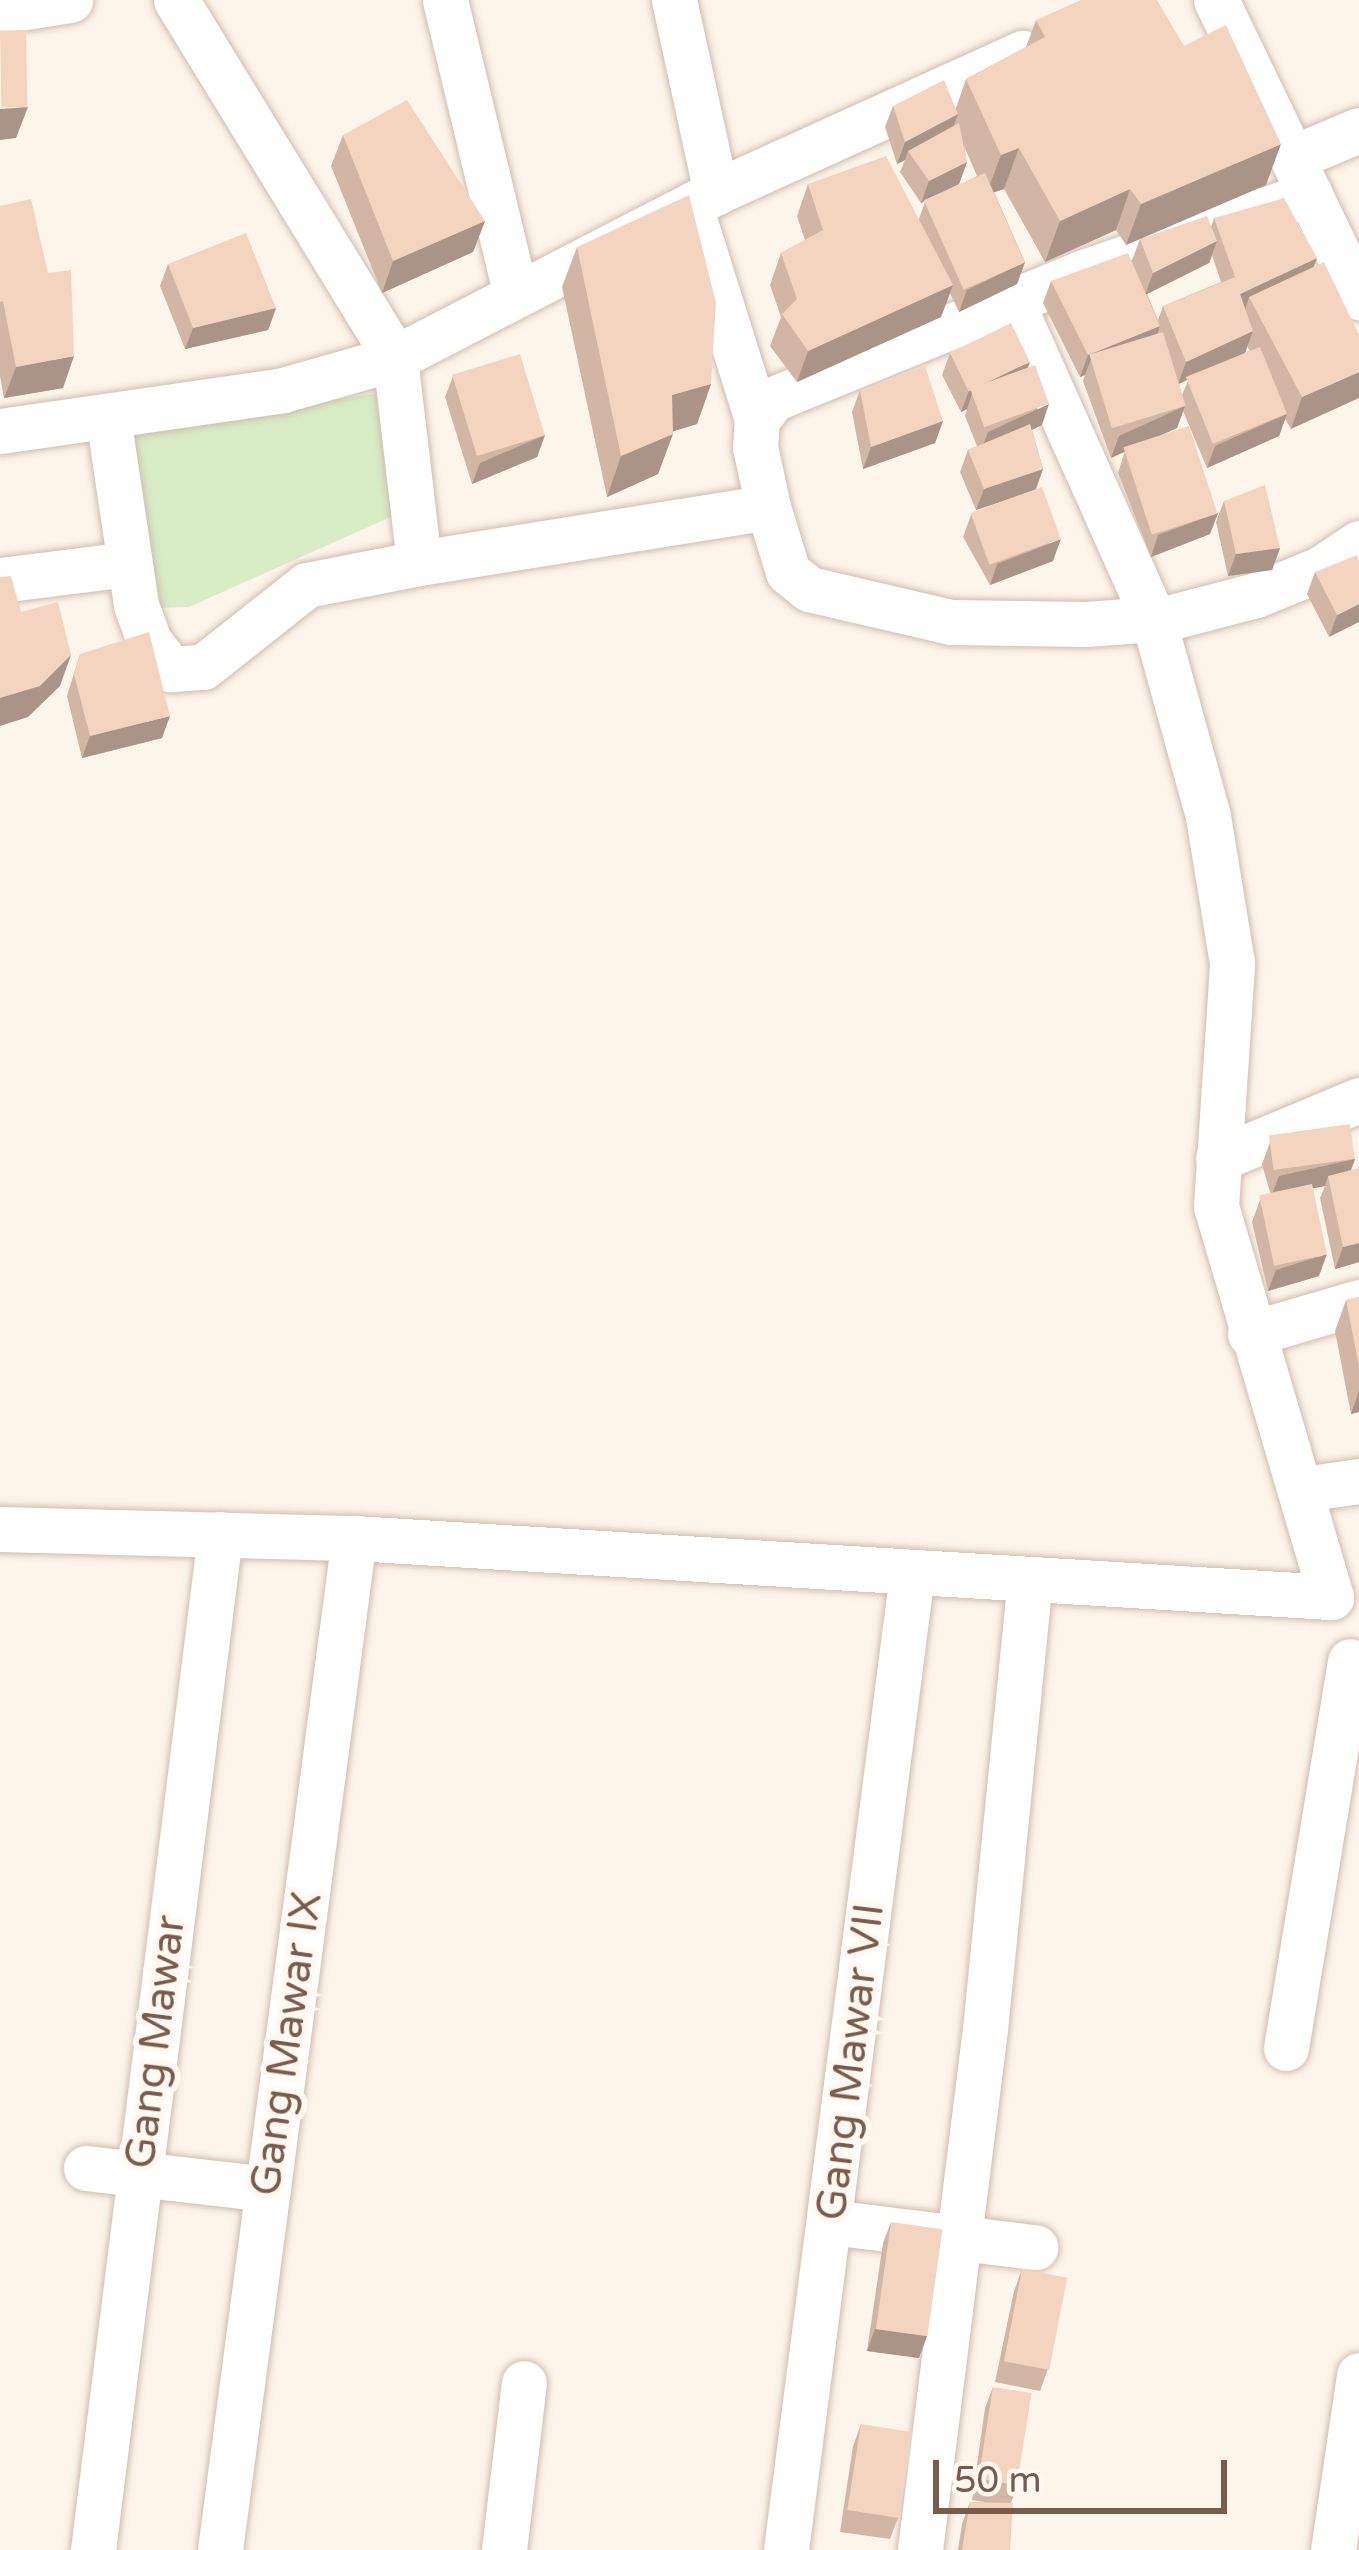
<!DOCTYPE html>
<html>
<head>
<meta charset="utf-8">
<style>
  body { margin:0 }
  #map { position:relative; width:1359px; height:2550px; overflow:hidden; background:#fdf5ea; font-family:"Varela Round",sans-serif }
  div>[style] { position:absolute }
  .green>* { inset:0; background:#d7ecc7 }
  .roads { filter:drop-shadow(0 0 3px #d0bdae) drop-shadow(0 0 3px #d0bdae) }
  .street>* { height:45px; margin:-22.5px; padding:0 22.5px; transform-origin:22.5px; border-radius:22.5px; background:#fff }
  .wall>* { inset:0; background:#d1b6a6 }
  .shaded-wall>* { inset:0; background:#aa9487 }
  .building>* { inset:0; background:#f3d4c1; transform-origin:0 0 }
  span { translate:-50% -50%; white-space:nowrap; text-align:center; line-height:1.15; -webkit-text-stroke:12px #fff9f1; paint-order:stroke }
  .street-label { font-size:42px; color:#795b4c }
  .scale { position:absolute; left:933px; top:2460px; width:294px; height:54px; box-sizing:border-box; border:6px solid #795b4c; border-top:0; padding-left:15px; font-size:36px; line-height:42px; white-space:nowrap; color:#795b4c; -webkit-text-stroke:9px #fff9f1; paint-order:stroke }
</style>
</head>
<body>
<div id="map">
  <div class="green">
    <i style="clip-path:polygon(378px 393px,395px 515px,189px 607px,160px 608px,122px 432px)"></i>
  </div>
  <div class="roads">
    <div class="street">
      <i style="left:176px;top:0;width:420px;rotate:58.5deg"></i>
      <i style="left:395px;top:358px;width:206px;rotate:83.3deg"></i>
      <i style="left:419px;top:563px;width:353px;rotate:-9.1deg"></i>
      <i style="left:768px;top:507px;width:68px;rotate:72.9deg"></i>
      <i style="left:788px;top:572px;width:27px;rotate:39deg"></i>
      <i style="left:809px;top:589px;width:146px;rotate:13.1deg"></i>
      <i style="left:951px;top:622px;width:135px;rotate:0.8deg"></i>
      <i style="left:1086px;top:624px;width:82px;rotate:-4.2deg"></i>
      <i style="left:1168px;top:618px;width:91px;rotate:-14.6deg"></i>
      <i style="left:1256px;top:595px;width:69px;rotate:-22.1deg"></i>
      <i style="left:1320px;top:569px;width:47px;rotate:-33.7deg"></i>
      <i style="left:445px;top:0;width:304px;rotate:76.5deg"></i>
      <i style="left:674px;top:0;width:197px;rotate:77.7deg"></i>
      <i style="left:1216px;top:0;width:330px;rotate:64.3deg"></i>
      <i style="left:0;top:11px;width:71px;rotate:-8.9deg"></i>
      <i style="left:1297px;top:156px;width:67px;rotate:-22.8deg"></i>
      <i style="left:690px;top:206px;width:224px;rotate:72.6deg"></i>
      <i style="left:108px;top:417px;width:190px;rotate:81.5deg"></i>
      <i style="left:136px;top:605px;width:38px;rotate:70deg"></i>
      <i style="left:149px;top:641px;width:36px;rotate:52deg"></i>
      <i style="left:171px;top:669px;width:32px;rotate:-4deg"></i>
      <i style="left:203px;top:667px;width:132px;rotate:-38.3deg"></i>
      <i style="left:307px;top:585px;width:114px;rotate:-11.1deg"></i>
      <i style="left:0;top:431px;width:286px;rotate:-8.2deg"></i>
      <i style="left:283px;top:390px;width:116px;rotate:-15.9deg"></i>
      <i style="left:395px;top:358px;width:361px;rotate:-27.3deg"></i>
      <i style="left:716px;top:192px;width:337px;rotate:-24.4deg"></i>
      <i style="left:768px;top:507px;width:61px;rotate:-102.2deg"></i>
      <i style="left:755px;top:447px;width:27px;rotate:-86deg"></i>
      <i style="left:757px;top:420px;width:26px;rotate:-53deg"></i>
      <i style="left:773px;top:399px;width:333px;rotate:-22.2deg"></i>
      <i style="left:1081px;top:273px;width:242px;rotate:-19deg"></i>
      <i style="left:0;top:580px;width:129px;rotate:-7.1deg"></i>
      <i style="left:1218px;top:1159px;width:153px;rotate:-22.7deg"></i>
      <i style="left:1250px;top:1334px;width:114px;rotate:-16.4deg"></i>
      <i style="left:1303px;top:1489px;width:57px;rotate:-8.1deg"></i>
      <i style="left:0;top:1529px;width:354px;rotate:1.5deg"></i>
      <i style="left:354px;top:1538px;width:979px;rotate:3.46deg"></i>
      <i style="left:1331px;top:1597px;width:407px;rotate:-106.4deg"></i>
      <i style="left:1216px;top:1207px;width:245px;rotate:-86.2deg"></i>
      <i style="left:1232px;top:963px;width:149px;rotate:-99.3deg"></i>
      <i style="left:1208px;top:816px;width:205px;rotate:-105.5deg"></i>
      <i style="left:1153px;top:618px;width:345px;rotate:-114.1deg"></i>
      <i style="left:1286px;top:2048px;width:392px;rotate:-80.6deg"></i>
      <i style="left:86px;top:2168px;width:183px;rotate:6.6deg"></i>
      <i style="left:830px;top:2222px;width:207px;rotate:7deg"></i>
      <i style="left:93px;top:2550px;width:1024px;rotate:-82.87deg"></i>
      <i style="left:220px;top:2550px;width:1021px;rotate:-82.46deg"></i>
      <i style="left:504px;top:2550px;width:168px;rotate:-83.2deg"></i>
      <i style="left:786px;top:2550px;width:985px;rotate:-82.65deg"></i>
      <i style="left:920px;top:2550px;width:525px;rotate:-82.89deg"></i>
      <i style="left:985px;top:2029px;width:452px;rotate:-84.3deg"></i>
      <i style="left:1333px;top:2550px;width:177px;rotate:-81.5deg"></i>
    </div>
  </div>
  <div class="wall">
    <i style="clip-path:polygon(evenodd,1036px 20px,1266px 185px,1142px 238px,1211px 227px,1214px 218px,1313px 267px,1359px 335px,1291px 429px,1285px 419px,1279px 436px,1207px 468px,1183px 411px,1177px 428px,1127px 450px,1218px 513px,1210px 534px,1151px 557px,1118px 473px,1125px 451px,1111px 458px,1083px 381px,1085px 375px,1080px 377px,1043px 303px,1051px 281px,1132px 260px,1140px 239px,1126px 245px,1116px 230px,1045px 262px,1004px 189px,994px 192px,1025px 262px,1017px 284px,959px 312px,950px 293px,941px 317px,797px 382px,770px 346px,781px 317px,770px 285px,781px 253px,805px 240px,797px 216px,808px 184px,919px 219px,925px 202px,977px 176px,964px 146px,967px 162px,959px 184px,921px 203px,900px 172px,905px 160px,897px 164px,885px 127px,893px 106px,956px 108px,966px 79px,1026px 47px,1036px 20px,1212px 255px,1221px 282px,1163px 306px,1158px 320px,1147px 294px,1209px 263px,1212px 255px,1036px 20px,1247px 346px,1250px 351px,1188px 381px,1182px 395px,1179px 384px,1245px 353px,1247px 346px)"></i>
    <i style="clip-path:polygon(343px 135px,485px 221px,473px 252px,382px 293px,331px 166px)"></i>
    <i style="clip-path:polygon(0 206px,63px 388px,4px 398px,0 376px)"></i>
    <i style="clip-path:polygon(577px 247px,711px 384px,697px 424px,673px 431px,658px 474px,607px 497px,562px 287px)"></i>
    <i style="clip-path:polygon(168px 264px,276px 308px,268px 330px,185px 349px,160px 286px)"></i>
    <i style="clip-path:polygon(950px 353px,1027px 369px,1042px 425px,1032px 430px,1043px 469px,1036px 490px,1053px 561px,990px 585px,963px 537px,971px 515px,1025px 494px,976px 510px,960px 472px,968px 450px,977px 446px,965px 416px,967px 409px,961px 412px,942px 375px)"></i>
    <i style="clip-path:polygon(453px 376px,545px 435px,537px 457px,472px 484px,445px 397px)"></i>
    <i style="clip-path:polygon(860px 390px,943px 421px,935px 443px,863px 469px,852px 412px)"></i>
    <i style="clip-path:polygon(1224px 501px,1280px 548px,1272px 570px,1228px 576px,1216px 522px)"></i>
    <i style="clip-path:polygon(1359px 561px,1329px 637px,1307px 594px,1315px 572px)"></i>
    <i style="clip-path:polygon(80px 654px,162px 738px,82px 758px,67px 696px)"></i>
    <i style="clip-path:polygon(1270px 1142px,1355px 1159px,1351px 1170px,1359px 1262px,1335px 1269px,1320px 1198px,1325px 1186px,1313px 1188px,1319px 1276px,1268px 1291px,1252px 1222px,1260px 1200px,1271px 1196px,1262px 1164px)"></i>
    <i style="clip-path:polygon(1359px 1297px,1359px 1412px,1351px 1414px,1335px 1331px,1346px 1300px)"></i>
    <i style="clip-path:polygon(891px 2222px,927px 2336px,919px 2358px,867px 2351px,883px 2243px)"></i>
    <i style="clip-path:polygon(1022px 2269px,1048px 2369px,1040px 2391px,995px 2382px,1014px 2291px)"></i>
    <i style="clip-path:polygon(993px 2387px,1018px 2484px,1011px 2503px,1010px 2550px,958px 2550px,962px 2524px,970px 2502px,984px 2502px,972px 2500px,985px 2408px)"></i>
    <i style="clip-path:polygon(861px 2424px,898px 2518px,890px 2539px,840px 2532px,853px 2446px)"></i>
  </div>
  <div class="shaded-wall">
    <i style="clip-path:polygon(28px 107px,16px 138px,0 140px,0 109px)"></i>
    <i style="clip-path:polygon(958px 114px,950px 136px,908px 151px,905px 160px,897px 164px,905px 142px)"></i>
    <i style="clip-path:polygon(1281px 144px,1266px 185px,1126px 245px,1141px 204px)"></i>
    <i style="clip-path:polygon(1019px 148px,1004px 189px,986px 195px,1001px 155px)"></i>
    <i style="clip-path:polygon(967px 162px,959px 184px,921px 203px,929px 181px)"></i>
    <i style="clip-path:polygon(1130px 189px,1116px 230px,1045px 262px,1060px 221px)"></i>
    <i style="clip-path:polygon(485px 221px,473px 252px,382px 293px,393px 261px)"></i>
    <i style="clip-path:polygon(1217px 241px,1209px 263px,1145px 295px,1153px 273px)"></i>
    <i style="clip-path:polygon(1317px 258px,1309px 280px,1249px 297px,1245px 310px,1240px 294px)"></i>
    <i style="clip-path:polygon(1025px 262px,1017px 284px,959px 312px,967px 290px)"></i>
    <i style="clip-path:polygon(953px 285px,941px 317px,797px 382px,808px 351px)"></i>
    <i style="clip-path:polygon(276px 308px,268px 330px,185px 349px,193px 328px)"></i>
    <i style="clip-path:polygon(1160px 326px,1153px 347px,1091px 359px,1085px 375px,1080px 377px,1088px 355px)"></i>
    <i style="clip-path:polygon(1253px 331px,1245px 353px,1178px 384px,1186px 362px)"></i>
    <i style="clip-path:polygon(74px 356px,63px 388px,4px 398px,16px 367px)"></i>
    <i style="clip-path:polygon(1030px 362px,1022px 384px,972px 394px,967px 409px,961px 412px,969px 390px)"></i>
    <i style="clip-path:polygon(1359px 372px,1359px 398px,1291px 429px,1302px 397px)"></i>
    <i style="clip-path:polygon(711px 384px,697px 424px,658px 436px,672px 395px)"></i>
    <i style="clip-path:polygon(1049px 404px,1042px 425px,980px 453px,988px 432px)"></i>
    <i style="clip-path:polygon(1185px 406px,1177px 428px,1111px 458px,1119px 436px)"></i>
    <i style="clip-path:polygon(1287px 414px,1279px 436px,1207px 468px,1215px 446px)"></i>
    <i style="clip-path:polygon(943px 421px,935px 443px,863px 469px,871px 447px)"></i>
    <i style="clip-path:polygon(673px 434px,658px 474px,607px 497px,621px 456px)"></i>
    <i style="clip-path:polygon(545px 435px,537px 457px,472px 484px,480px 463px)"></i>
    <i style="clip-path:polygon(1043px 469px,1035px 490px,976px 510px,984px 489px)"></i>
    <i style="clip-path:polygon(1218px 513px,1210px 534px,1151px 557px,1158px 535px)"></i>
    <i style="clip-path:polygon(1061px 539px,1053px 561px,990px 585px,997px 564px)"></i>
    <i style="clip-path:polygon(1280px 548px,1272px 570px,1228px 576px,1236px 554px)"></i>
    <i style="clip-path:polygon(1359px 604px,1359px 622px,1329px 637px,1337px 615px)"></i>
    <i style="clip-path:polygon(71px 655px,60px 686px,28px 717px,0 726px,0 698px)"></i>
    <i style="clip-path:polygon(170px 716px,162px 738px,82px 758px,90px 736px)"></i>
    <i style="clip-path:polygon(1355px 1159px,1347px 1181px,1328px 1176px,1325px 1186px,1271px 1197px,1279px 1176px)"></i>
    <i style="clip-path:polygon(1359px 1243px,1359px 1262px,1335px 1269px,1343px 1247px)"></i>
    <i style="clip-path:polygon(1327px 1254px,1319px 1276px,1268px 1291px,1276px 1270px)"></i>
    <i style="clip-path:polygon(1359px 1391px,1359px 1412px,1351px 1414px)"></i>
    <i style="clip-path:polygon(875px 2329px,927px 2336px,919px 2358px,867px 2351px)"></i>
  </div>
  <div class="building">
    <i style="clip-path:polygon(1081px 0,1157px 0,1184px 46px,1226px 25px,1281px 144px,1141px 204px,1130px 189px,1060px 221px,1019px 148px,1001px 155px,966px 79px,1045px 37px,1036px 20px)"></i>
    <i style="left:26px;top:30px;width:77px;height:26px;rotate:89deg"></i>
    <i style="clip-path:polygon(944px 80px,958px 114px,905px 142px,893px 106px)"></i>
    <i style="clip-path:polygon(407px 100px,485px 221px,393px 261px,343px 135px)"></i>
    <i style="clip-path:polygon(959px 123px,967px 162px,929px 181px,908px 151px)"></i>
    <i style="clip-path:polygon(886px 156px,953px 285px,808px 351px,782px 314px,797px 299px,781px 253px,823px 230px,808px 184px)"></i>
    <i style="left:985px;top:173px;width:98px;height:67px;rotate:66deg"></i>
    <i style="clip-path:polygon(689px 195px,716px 303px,711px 384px,672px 395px,673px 434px,621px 456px,577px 247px)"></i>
    <i style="clip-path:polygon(1284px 198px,1317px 258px,1240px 294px,1253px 331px,1186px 362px,1163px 306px,1235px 277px,1214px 218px)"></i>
    <i style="clip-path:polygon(31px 199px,48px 273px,71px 270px,74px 356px,16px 367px,3px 301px,0 302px,0 206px)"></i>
    <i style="clip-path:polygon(1207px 216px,1217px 241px,1153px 273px,1140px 239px)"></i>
    <i style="clip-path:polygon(246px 233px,276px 308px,193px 328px,168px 264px)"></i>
    <i style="clip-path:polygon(1128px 253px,1160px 326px,1088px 355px,1051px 281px)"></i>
    <i style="clip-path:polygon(1324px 262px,1359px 335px,1359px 372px,1302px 397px,1249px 297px)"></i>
    <i style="left:1011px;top:323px;width:43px;height:68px;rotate:64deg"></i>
    <i style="left:1163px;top:332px;width:77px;height:77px;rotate:73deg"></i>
    <i style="left:1260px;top:347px;width:72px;height:80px;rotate:68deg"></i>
    <i style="left:520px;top:354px;width:85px;height:71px;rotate:73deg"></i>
    <i style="left:1035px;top:365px;width:41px;height:69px;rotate:70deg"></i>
    <i style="clip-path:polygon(925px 366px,943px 421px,871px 447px,860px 390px)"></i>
    <i style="clip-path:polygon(1030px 424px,1043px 469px,984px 489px,968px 450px)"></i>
    <i style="left:1189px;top:426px;width:92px;height:69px;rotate:72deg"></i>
    <i style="clip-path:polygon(1265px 485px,1280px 548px,1236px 554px,1224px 501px)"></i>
    <i style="left:1042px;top:487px;width:55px;height:76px;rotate:70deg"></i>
    <i style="clip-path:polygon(1357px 555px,1359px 561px,1359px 604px,1337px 615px,1315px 572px)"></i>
    <i style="clip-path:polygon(11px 576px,21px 612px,58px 602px,71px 655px,40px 686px,0 698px,0 577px)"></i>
    <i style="clip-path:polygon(149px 632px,170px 716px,90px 736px,74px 674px,80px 654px)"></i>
    <i style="left:1350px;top:1124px;width:35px;height:82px;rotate:82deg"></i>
    <i style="clip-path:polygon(1359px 1168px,1359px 1243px,1343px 1247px,1328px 1176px)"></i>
    <i style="left:1312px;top:1184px;width:72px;height:54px;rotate:78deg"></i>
    <i style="clip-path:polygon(1359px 1297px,1359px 1366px,1346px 1300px)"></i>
    <i style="left:891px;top:2222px;width:52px;height:108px;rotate:8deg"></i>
    <i style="left:1022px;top:2269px;width:46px;height:94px;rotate:11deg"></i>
    <i style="left:993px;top:2387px;width:39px;height:93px;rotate:9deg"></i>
    <i style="left:861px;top:2424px;width:52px;height:87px;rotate:9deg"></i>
    <i style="clip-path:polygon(970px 2502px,1013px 2503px,1010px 2550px,962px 2550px)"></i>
  </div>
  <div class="street-label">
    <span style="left:156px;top:2042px;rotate:-83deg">Gang Mawar</span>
    <span style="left:287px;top:2044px;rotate:-82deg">Gang Mawar IX</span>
    <span style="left:851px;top:2062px;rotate:-83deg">Gang Mawar VII</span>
  </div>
  <div class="scale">50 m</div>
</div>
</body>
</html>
